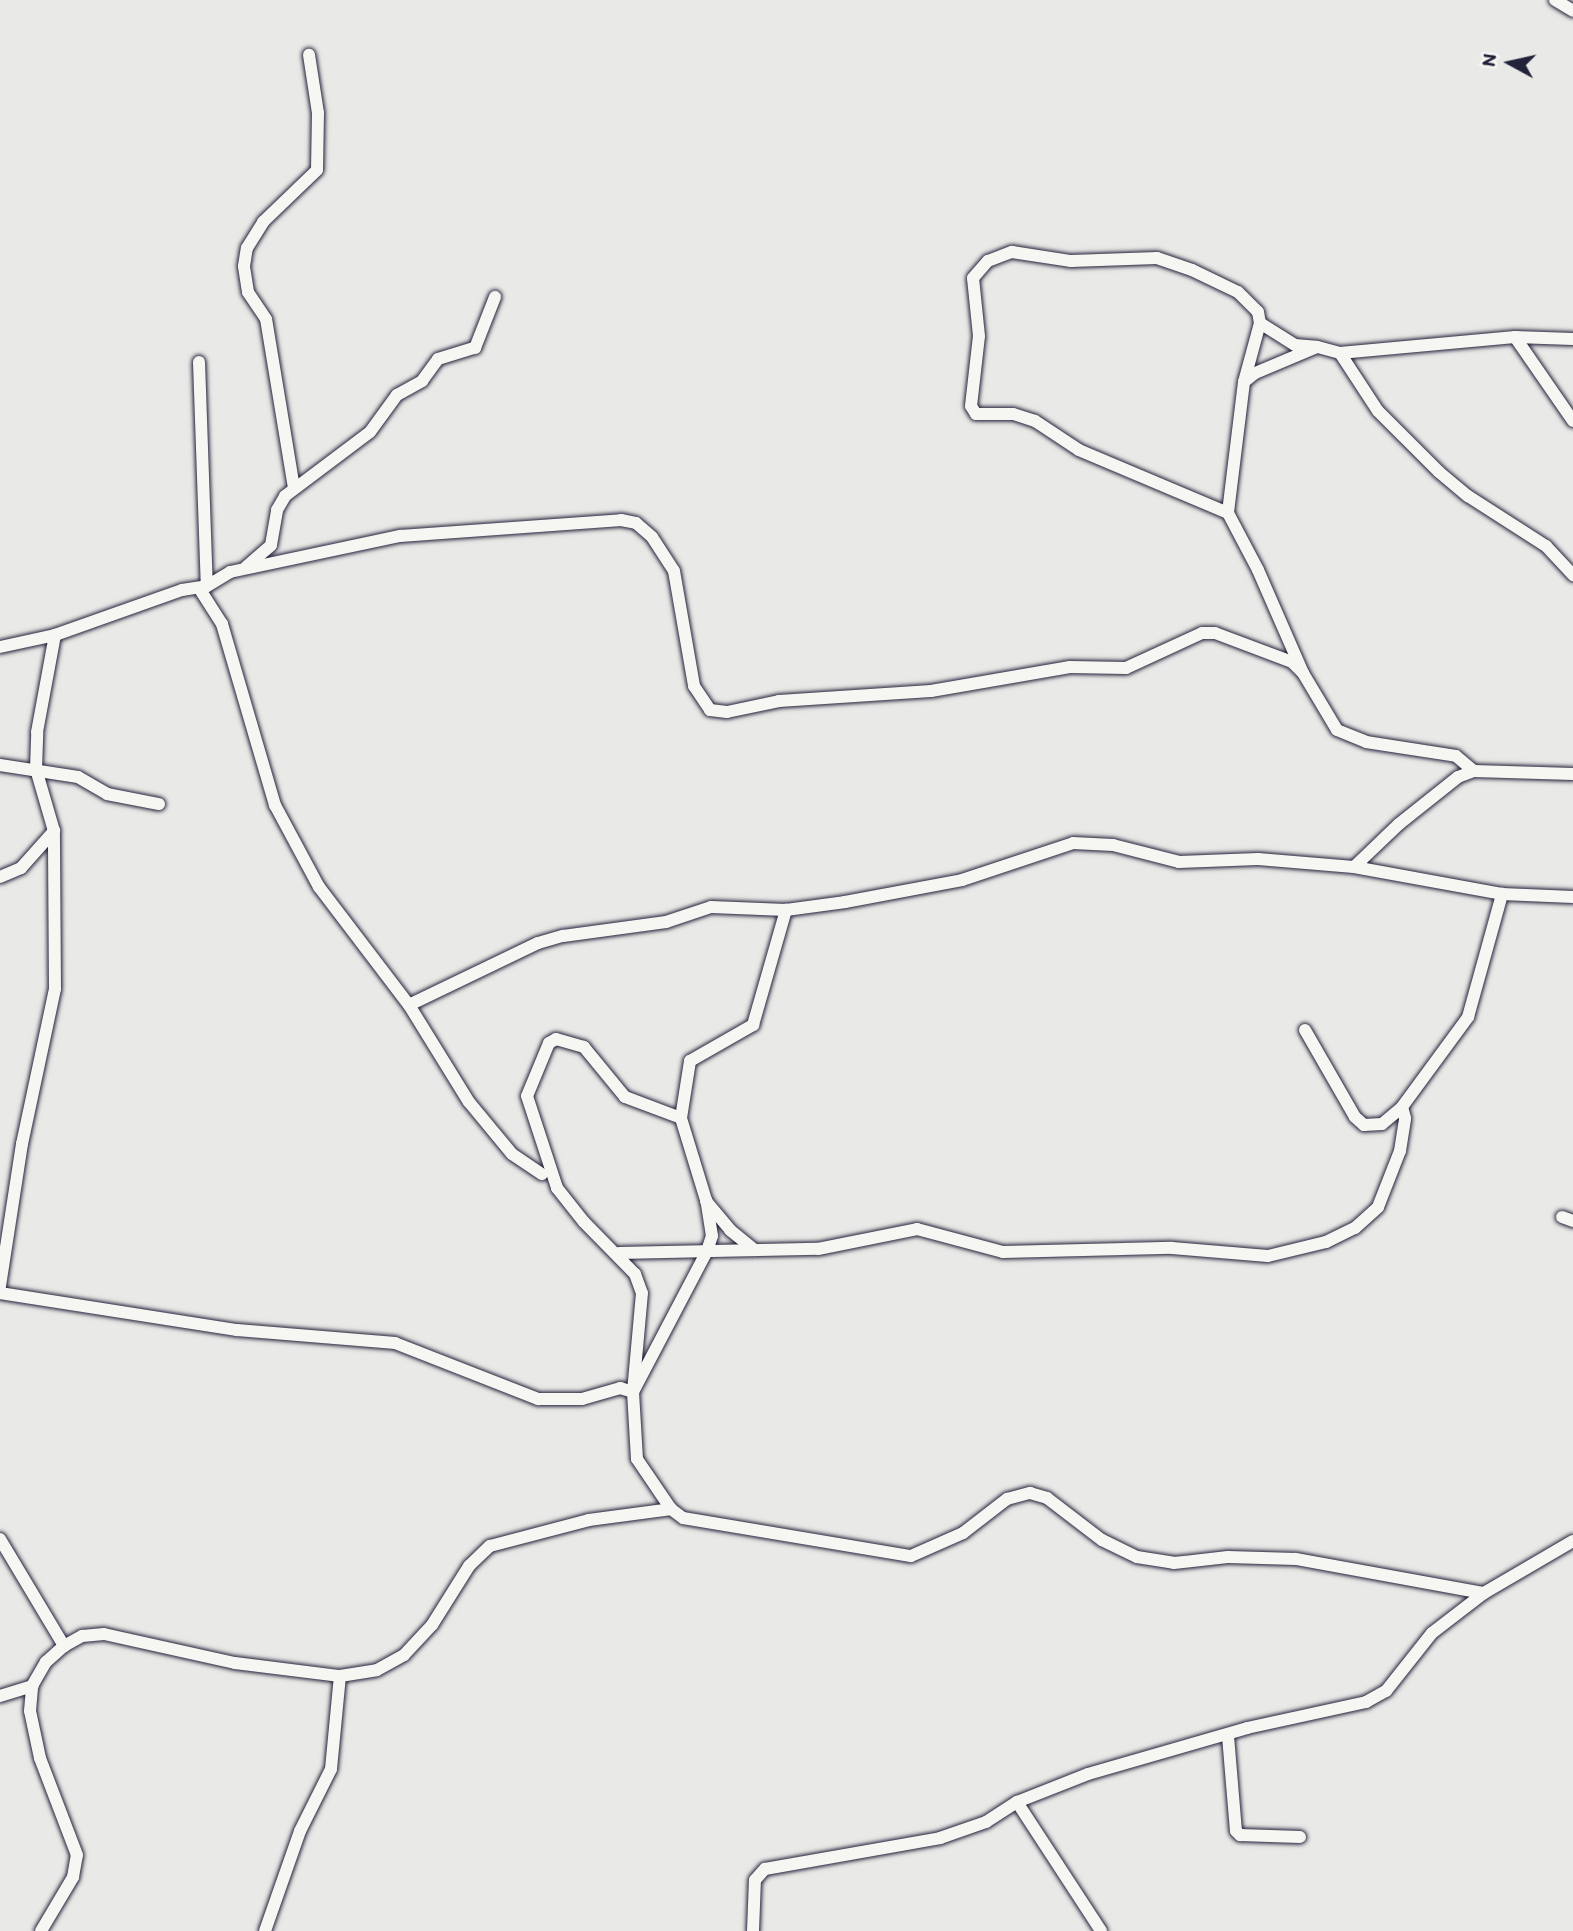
<!DOCTYPE html>
<html>
<head>
<meta charset="utf-8">
<style>
  body { margin:0 }
  #map { position:relative; width:1573px; height:1931px; overflow:hidden; background:#e9e9e7; font-family:Itim,sans-serif }
  div>[style] { position:absolute }
  .roads { filter:drop-shadow(0 0 2px #22223b) drop-shadow(0 0 2px #22223b) }
  .minor>* { height:12px; margin:-6px; padding:0 6px; transform-origin:6px; border-radius:6px; background:#f6f6f2 }
  span { translate:-50% -50%; white-space:nowrap; text-align:center; line-height:1.15; -webkit-text-stroke:7px #f6f6f2; paint-order:stroke }
  .north { position:absolute; left:1475px; top:28px; width:70px; height:70px; -webkit-text-stroke:5px #f6f6f2; paint-order:stroke; rotate:278deg; font-size:19px; font-weight:700; line-height:28px; text-align:center; color:#22223b }
  .north::after { content:''; display:block; margin:auto; width:24px; height:32px; background:#22223b; clip-path:polygon(50% 0,100% 100%,50% 72%,0 100%) }
</style>
</head>
<body>
<div id="map">
  <div class="roads">
    <div class="minor">
      <i style="left:1555px;top:0;width:21px;rotate:31deg"></i>
      <i style="left:1260px;top:323px;width:41px;rotate:32.2deg"></i>
      <i style="left:1295px;top:345px;width:21px;rotate:5deg"></i>
      <i style="left:1515px;top:337px;width:102px;rotate:55.4deg"></i>
      <i style="left:1573px;top:339px;width:58px;rotate:-178deg"></i>
      <i style="left:1515px;top:337px;width:176px;rotate:174.8deg"></i>
      <i style="left:1340px;top:353px;width:24px;rotate:-165deg"></i>
      <i style="left:1317px;top:347px;width:67px;rotate:157.2deg"></i>
      <i style="left:1255px;top:373px;width:14px;rotate:141deg"></i>
      <i style="left:1244px;top:382px;width:132px;rotate:97deg"></i>
      <i style="left:1228px;top:513px;width:64px;rotate:62.2deg"></i>
      <i style="left:1258px;top:570px;width:112px;rotate:66.4deg"></i>
      <i style="left:1303px;top:673px;width:66px;rotate:59.2deg"></i>
      <i style="left:1337px;top:730px;width:31px;rotate:22deg"></i>
      <i style="left:1366px;top:742px;width:91px;rotate:8.8deg"></i>
      <i style="left:1456px;top:756px;width:23px;rotate:40deg"></i>
      <i style="left:1474px;top:771px;width:99px;rotate:1.7deg"></i>
      <i style="left:1340px;top:353px;width:69px;rotate:56.8deg"></i>
      <i style="left:1378px;top:411px;width:86px;rotate:45deg"></i>
      <i style="left:1439px;top:472px;width:38px;rotate:40deg"></i>
      <i style="left:1468px;top:496px;width:93px;rotate:32.7deg"></i>
      <i style="left:1546px;top:546px;width:40px;rotate:47deg"></i>
      <i style="left:199px;top:362px;width:224px;rotate:88deg"></i>
      <i style="left:294px;top:488px;width:171px;rotate:-99.4deg"></i>
      <i style="left:266px;top:319px;width:32px;rotate:-124deg"></i>
      <i style="left:248px;top:292px;width:26px;rotate:-99deg"></i>
      <i style="left:244px;top:266px;width:18px;rotate:-81deg"></i>
      <i style="left:247px;top:248px;width:31px;rotate:-58deg"></i>
      <i style="left:263px;top:222px;width:75px;rotate:-43.9deg"></i>
      <i style="left:317px;top:170px;width:57px;rotate:-89deg"></i>
      <i style="left:318px;top:113px;width:59px;rotate:-98.8deg"></i>
      <i style="left:1228px;top:513px;width:162px;rotate:-157.1deg"></i>
      <i style="left:1079px;top:450px;width:53px;rotate:-146.6deg"></i>
      <i style="left:1035px;top:421px;width:23px;rotate:-162deg"></i>
      <i style="left:1013px;top:414px;width:37px;rotate:180deg"></i>
      <i style="left:976px;top:414px;width:9px;rotate:-122deg"></i>
      <i style="left:971px;top:406px;width:70px;rotate:-83.5deg"></i>
      <i style="left:979px;top:336px;width:58px;rotate:-95.9deg"></i>
      <i style="left:973px;top:278px;width:23px;rotate:-49deg"></i>
      <i style="left:988px;top:261px;width:26px;rotate:-21deg"></i>
      <i style="left:1012px;top:252px;width:60px;rotate:8.7deg"></i>
      <i style="left:1071px;top:261px;width:86px;rotate:-2deg"></i>
      <i style="left:1157px;top:258px;width:37px;rotate:19deg"></i>
      <i style="left:1192px;top:270px;width:51px;rotate:25.6deg"></i>
      <i style="left:1238px;top:292px;width:28px;rotate:45deg"></i>
      <i style="left:1258px;top:312px;width:11px;rotate:80deg"></i>
      <i style="left:1260px;top:323px;width:61px;rotate:105.2deg"></i>
      <i style="left:246px;top:567px;width:33px;rotate:-41deg"></i>
      <i style="left:271px;top:545px;width:36px;rotate:-80deg"></i>
      <i style="left:277px;top:510px;width:16px;rotate:-60deg"></i>
      <i style="left:285px;top:496px;width:106px;rotate:-37deg"></i>
      <i style="left:370px;top:432px;width:46px;rotate:-53.9deg"></i>
      <i style="left:397px;top:395px;width:29px;rotate:-29deg"></i>
      <i style="left:422px;top:381px;width:27px;rotate:-54deg"></i>
      <i style="left:438px;top:359px;width:39px;rotate:-17deg"></i>
      <i style="left:475px;top:348px;width:55px;rotate:-68.6deg"></i>
      <i style="left:199px;top:588px;width:43px;rotate:57.4deg"></i>
      <i style="left:222px;top:624px;width:189px;rotate:73.7deg"></i>
      <i style="left:275px;top:805px;width:93px;rotate:61.8deg"></i>
      <i style="left:319px;top:887px;width:148px;rotate:52.7deg"></i>
      <i style="left:409px;top:1005px;width:114px;rotate:58.3deg"></i>
      <i style="left:469px;top:1102px;width:67px;rotate:50.4deg"></i>
      <i style="left:512px;top:1154px;width:36px;rotate:34deg"></i>
      <i style="left:0;top:647px;width:56px;rotate:-12.3deg"></i>
      <i style="left:55px;top:635px;width:135px;rotate:-19.5deg"></i>
      <i style="left:182px;top:590px;width:25px;rotate:-9deg"></i>
      <i style="left:207px;top:586px;width:27px;rotate:-31deg"></i>
      <i style="left:230px;top:572px;width:174px;rotate:-12deg"></i>
      <i style="left:400px;top:536px;width:222px;rotate:-4.1deg"></i>
      <i style="left:621px;top:520px;width:15px;rotate:11deg"></i>
      <i style="left:636px;top:523px;width:21px;rotate:41deg"></i>
      <i style="left:652px;top:537px;width:40px;rotate:57.1deg"></i>
      <i style="left:674px;top:571px;width:117px;rotate:80.1deg"></i>
      <i style="left:694px;top:686px;width:29px;rotate:56deg"></i>
      <i style="left:710px;top:710px;width:17px;rotate:7deg"></i>
      <i style="left:727px;top:712px;width:53px;rotate:-11.9deg"></i>
      <i style="left:779px;top:701px;width:152px;rotate:-3.8deg"></i>
      <i style="left:931px;top:691px;width:141px;rotate:-9.8deg"></i>
      <i style="left:1070px;top:667px;width:56px;rotate:1deg"></i>
      <i style="left:1126px;top:668px;width:84px;rotate:-24.7deg"></i>
      <i style="left:1202px;top:633px;width:13px"></i>
      <i style="left:1215px;top:633px;width:82px;rotate:20.6deg"></i>
      <i style="left:1292px;top:662px;width:16px;rotate:45deg"></i>
      <i style="left:0;top:765px;width:79px;rotate:8.7deg"></i>
      <i style="left:78px;top:777px;width:34px;rotate:30deg"></i>
      <i style="left:107px;top:794px;width:53px;rotate:10.9deg"></i>
      <i style="left:1354px;top:867px;width:150px;rotate:10.3deg"></i>
      <i style="left:1502px;top:894px;width:71px;rotate:2.4deg"></i>
      <i style="left:0;top:877px;width:23px;rotate:-23deg"></i>
      <i style="left:21px;top:868px;width:50px;rotate:-48.3deg"></i>
      <i style="left:409px;top:1005px;width:143px;rotate:-25.7deg"></i>
      <i style="left:538px;top:943px;width:26px;rotate:-16deg"></i>
      <i style="left:563px;top:936px;width:104px;rotate:-7.7deg"></i>
      <i style="left:666px;top:922px;width:47px;rotate:-18.4deg"></i>
      <i style="left:711px;top:907px;width:75px;rotate:2.3deg"></i>
      <i style="left:786px;top:910px;width:60px;rotate:-7.7deg"></i>
      <i style="left:845px;top:902px;width:119px;rotate:-10.6deg"></i>
      <i style="left:962px;top:880px;width:117px;rotate:-18.4deg"></i>
      <i style="left:1073px;top:843px;width:40px;rotate:2.9deg"></i>
      <i style="left:1113px;top:845px;width:68px;rotate:14.4deg"></i>
      <i style="left:1179px;top:862px;width:79px;rotate:-2.2deg"></i>
      <i style="left:1258px;top:859px;width:96px;rotate:4.8deg"></i>
      <i style="left:1354px;top:867px;width:62px;rotate:-43.7deg"></i>
      <i style="left:1399px;top:824px;width:75px;rotate:-38.5deg"></i>
      <i style="left:1458px;top:777px;width:17px;rotate:-21deg"></i>
      <i style="left:1305px;top:1030px;width:100px;rotate:60.1deg"></i>
      <i style="left:1355px;top:1117px;width:12px;rotate:42deg"></i>
      <i style="left:1364px;top:1125px;width:18px;rotate:-3deg"></i>
      <i style="left:1382px;top:1124px;width:26px;rotate:-40deg"></i>
      <i style="left:1402px;top:1107px;width:112px;rotate:-53.7deg"></i>
      <i style="left:1468px;top:1017px;width:128px;rotate:-74.5deg"></i>
      <i style="left:681px;top:1118px;width:58px;rotate:-81deg"></i>
      <i style="left:690px;top:1061px;width:73px;rotate:-29.7deg"></i>
      <i style="left:753px;top:1025px;width:120px;rotate:-74deg"></i>
      <i style="left:706px;top:1201px;width:38px;rotate:50deg"></i>
      <i style="left:730px;top:1230px;width:32px;rotate:39deg"></i>
      <i style="left:1562px;top:1217px;width:12px;rotate:20deg"></i>
      <i style="left:619px;top:1253px;width:199px;rotate:-1.2deg"></i>
      <i style="left:818px;top:1249px;width:101px;rotate:-11.4deg"></i>
      <i style="left:917px;top:1229px;width:89px;rotate:15deg"></i>
      <i style="left:1003px;top:1252px;width:169px;rotate:-1.4deg"></i>
      <i style="left:1172px;top:1248px;width:96px;rotate:4.8deg"></i>
      <i style="left:1268px;top:1256px;width:60px;rotate:-13.6deg"></i>
      <i style="left:1326px;top:1242px;width:32px;rotate:-26deg"></i>
      <i style="left:1355px;top:1228px;width:31px;rotate:-42deg"></i>
      <i style="left:1378px;top:1207px;width:60px;rotate:-68.6deg"></i>
      <i style="left:1400px;top:1151px;width:33px;rotate:-81deg"></i>
      <i style="left:1405px;top:1118px;width:11px;rotate:-105deg"></i>
      <i style="left:0;top:1286px;width:144px;rotate:-81.2deg"></i>
      <i style="left:22px;top:1144px;width:158px;rotate:-78deg"></i>
      <i style="left:55px;top:989px;width:158px;rotate:-90.4deg"></i>
      <i style="left:54px;top:831px;width:65px;rotate:-106.2deg"></i>
      <i style="left:36px;top:769px;width:37px;rotate:-88deg"></i>
      <i style="left:37px;top:732px;width:99px;rotate:-79.5deg"></i>
      <i style="left:0;top:1293px;width:240px;rotate:8.9deg"></i>
      <i style="left:237px;top:1330px;width:159px;rotate:4.7deg"></i>
      <i style="left:395px;top:1343px;width:154px;rotate:21.4deg"></i>
      <i style="left:538px;top:1399px;width:44px"></i>
      <i style="left:582px;top:1399px;width:40px;rotate:-16deg"></i>
      <i style="left:620px;top:1388px;width:14px;rotate:17deg"></i>
      <i style="left:633px;top:1392px;width:159px;rotate:-62.3deg"></i>
      <i style="left:707px;top:1251px;width:16px;rotate:-72deg"></i>
      <i style="left:712px;top:1236px;width:36px;rotate:-99deg"></i>
      <i style="left:706px;top:1200px;width:86px;rotate:-107deg"></i>
      <i style="left:681px;top:1118px;width:60px;rotate:-159.4deg"></i>
      <i style="left:625px;top:1097px;width:65px;rotate:-129.4deg"></i>
      <i style="left:584px;top:1047px;width:29px;rotate:-164deg"></i>
      <i style="left:556px;top:1039px;width:8px;rotate:150deg"></i>
      <i style="left:549px;top:1043px;width:57px;rotate:112.5deg"></i>
      <i style="left:527px;top:1096px;width:97px;rotate:71.9deg"></i>
      <i style="left:557px;top:1188px;width:43px;rotate:51.5deg"></i>
      <i style="left:584px;top:1222px;width:73px;rotate:45.6deg"></i>
      <i style="left:635px;top:1274px;width:20px;rotate:70deg"></i>
      <i style="left:642px;top:1293px;width:99px;rotate:95.2deg"></i>
      <i style="left:633px;top:1392px;width:67px;rotate:86.6deg"></i>
      <i style="left:637px;top:1459px;width:60px;rotate:55.8deg"></i>
      <i style="left:671px;top:1509px;width:15px;rotate:37deg"></i>
      <i style="left:683px;top:1518px;width:231px;rotate:9.5deg"></i>
      <i style="left:911px;top:1556px;width:57px;rotate:-23.9deg"></i>
      <i style="left:963px;top:1533px;width:56px;rotate:-37.7deg"></i>
      <i style="left:1007px;top:1499px;width:24px;rotate:-15deg"></i>
      <i style="left:1030px;top:1493px;width:18px;rotate:16deg"></i>
      <i style="left:1047px;top:1498px;width:69px;rotate:37.4deg"></i>
      <i style="left:1102px;top:1540px;width:39px;rotate:26deg"></i>
      <i style="left:1137px;top:1557px;width:37px;rotate:9deg"></i>
      <i style="left:1174px;top:1563px;width:54px;rotate:-6.3deg"></i>
      <i style="left:1228px;top:1557px;width:68px;rotate:1.7deg"></i>
      <i style="left:1296px;top:1559px;width:191px;rotate:10.3deg"></i>
      <i style="left:0;top:1539px;width:125px;rotate:59.1deg"></i>
      <i style="left:0;top:1696px;width:34px;rotate:-17deg"></i>
      <i style="left:1228px;top:1736px;width:95px;rotate:85.2deg"></i>
      <i style="left:1236px;top:1831px;width:6px;rotate:45deg"></i>
      <i style="left:1240px;top:1835px;width:60px;rotate:1.9deg"></i>
      <i style="left:1017px;top:1802px;width:154px;rotate:56.9deg"></i>
      <i style="left:41px;top:1931px;width:63px;rotate:-59.3deg"></i>
      <i style="left:73px;top:1877px;width:22px;rotate:-80deg"></i>
      <i style="left:77px;top:1855px;width:104px;rotate:-110.9deg"></i>
      <i style="left:40px;top:1758px;width:48px;rotate:-102deg"></i>
      <i style="left:30px;top:1711px;width:25px;rotate:-85deg"></i>
      <i style="left:32px;top:1686px;width:28px;rotate:-60deg"></i>
      <i style="left:46px;top:1662px;width:24px;rotate:-42deg"></i>
      <i style="left:64px;top:1646px;width:21px;rotate:-29deg"></i>
      <i style="left:82px;top:1636px;width:22px;rotate:-5deg"></i>
      <i style="left:104px;top:1634px;width:134px;rotate:12.5deg"></i>
      <i style="left:235px;top:1663px;width:106px;rotate:7.1deg"></i>
      <i style="left:340px;top:1676px;width:37px;rotate:-9deg"></i>
      <i style="left:377px;top:1670px;width:31px;rotate:-29deg"></i>
      <i style="left:404px;top:1655px;width:41px;rotate:-47deg"></i>
      <i style="left:432px;top:1625px;width:70px;rotate:-57.9deg"></i>
      <i style="left:469px;top:1566px;width:29px;rotate:-44deg"></i>
      <i style="left:490px;top:1546px;width:102px;rotate:-14.7deg"></i>
      <i style="left:589px;top:1520px;width:83px;rotate:-7.6deg"></i>
      <i style="left:265px;top:1931px;width:106px;rotate:-70.7deg"></i>
      <i style="left:300px;top:1831px;width:69px;rotate:-63.4deg"></i>
      <i style="left:331px;top:1769px;width:93px;rotate:-84.5deg"></i>
      <i style="left:753px;top:1931px;width:51px;rotate:-87.8deg"></i>
      <i style="left:755px;top:1880px;width:15px;rotate:-48deg"></i>
      <i style="left:765px;top:1869px;width:178px;rotate:-10deg"></i>
      <i style="left:940px;top:1838px;width:49px;rotate:-19.2deg"></i>
      <i style="left:986px;top:1822px;width:37px;rotate:-33deg"></i>
      <i style="left:1017px;top:1802px;width:76px;rotate:-21.5deg"></i>
      <i style="left:1088px;top:1774px;width:166px;rotate:-16.1deg"></i>
      <i style="left:1247px;top:1728px;width:122px;rotate:-12.3deg"></i>
      <i style="left:1366px;top:1702px;width:23px;rotate:-29deg"></i>
      <i style="left:1386px;top:1691px;width:74px;rotate:-51.6deg"></i>
      <i style="left:1432px;top:1633px;width:66px;rotate:-37.6deg"></i>
      <i style="left:1484px;top:1593px;width:103px;rotate:-30.3deg"></i>
    </div>
  </div>
  <div class="north">N</div>
</div>
</body>
</html>
